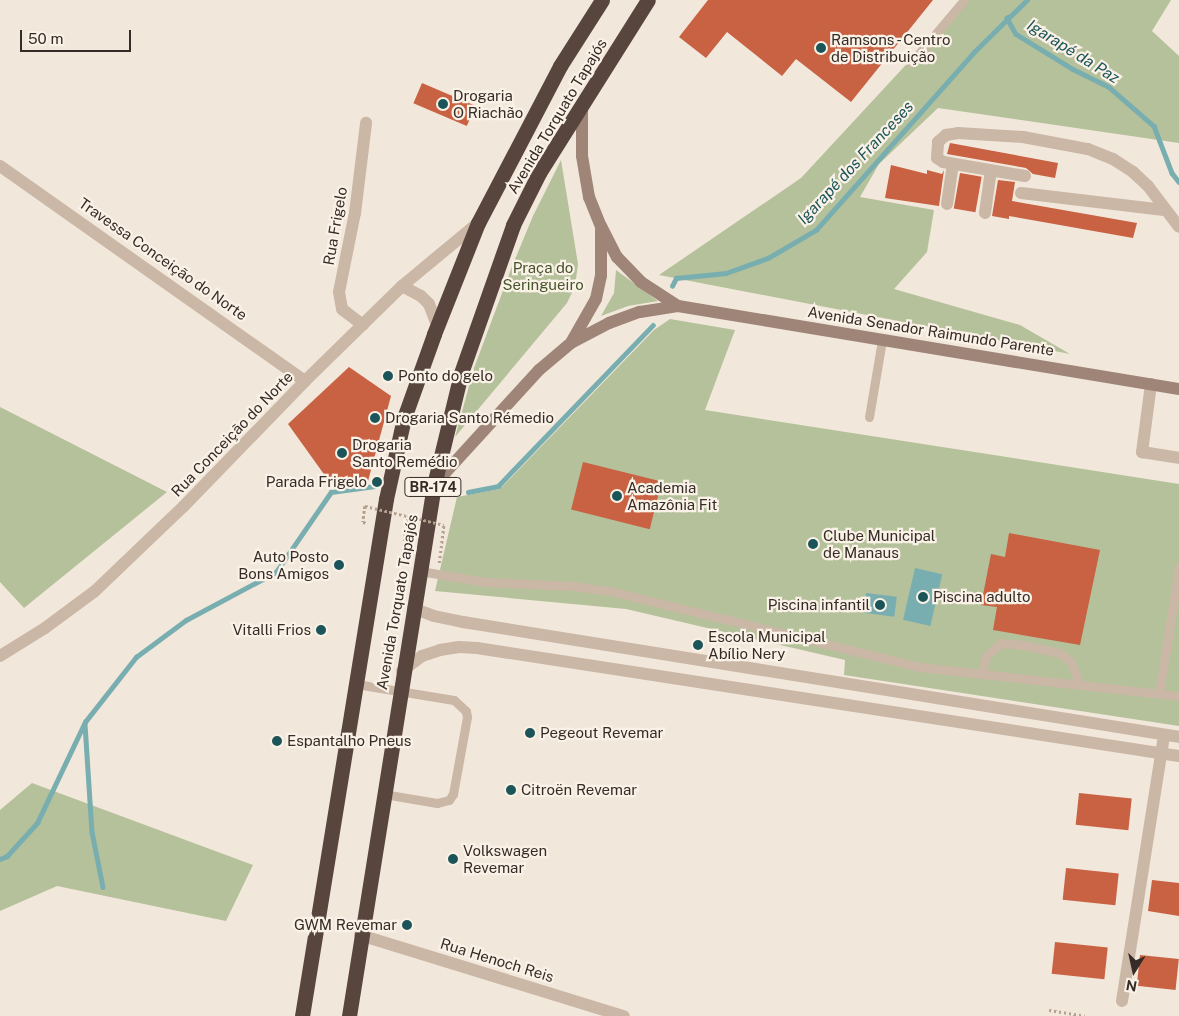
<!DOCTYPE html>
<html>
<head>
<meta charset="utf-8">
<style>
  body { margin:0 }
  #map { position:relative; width:1179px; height:1016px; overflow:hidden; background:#f2e7db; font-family:"Public Sans",sans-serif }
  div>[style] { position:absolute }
  .green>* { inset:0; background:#b5c19a }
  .water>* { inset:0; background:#79aeb0; transform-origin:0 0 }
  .stream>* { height:4.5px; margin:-2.25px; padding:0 2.25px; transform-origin:2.25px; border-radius:2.25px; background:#79aeb0 }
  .building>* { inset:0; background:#c86243; transform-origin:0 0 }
  .path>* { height:2.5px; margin-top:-1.25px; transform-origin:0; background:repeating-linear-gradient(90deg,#b6a191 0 2.5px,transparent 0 5px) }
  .lane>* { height:9px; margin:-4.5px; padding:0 4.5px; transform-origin:4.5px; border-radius:4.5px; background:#cab7a6 }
  .street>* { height:12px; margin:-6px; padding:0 6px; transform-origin:6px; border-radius:6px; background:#cab7a6 }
  .secondary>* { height:12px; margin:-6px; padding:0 6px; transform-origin:6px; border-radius:6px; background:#9e8578 }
  .highway>* { height:15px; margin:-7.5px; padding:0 7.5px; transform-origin:7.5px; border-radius:7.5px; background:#58463e }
  .path-bridge>* { height:2.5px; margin-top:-1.25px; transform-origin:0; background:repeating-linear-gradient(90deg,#b6a191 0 2.5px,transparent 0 5px) }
  .dots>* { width:14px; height:14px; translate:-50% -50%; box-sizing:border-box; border:2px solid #faf1e7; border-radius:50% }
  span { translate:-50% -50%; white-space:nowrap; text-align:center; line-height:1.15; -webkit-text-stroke:4.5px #faf1e7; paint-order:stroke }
  .shield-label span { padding:1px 4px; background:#faf1e7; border:1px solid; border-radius:4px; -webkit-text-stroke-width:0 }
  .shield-label { font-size:14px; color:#362c27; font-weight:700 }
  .poi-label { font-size:15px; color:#362c27 }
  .left { translate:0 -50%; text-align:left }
  .right { translate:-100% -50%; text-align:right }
  .street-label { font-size:15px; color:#362c27 }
  .park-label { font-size:15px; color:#46552b }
  .water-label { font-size:16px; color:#1c5559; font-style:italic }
  .north { position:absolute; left:1109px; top:946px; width:50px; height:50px; -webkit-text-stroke:4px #faf1e7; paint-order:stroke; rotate:190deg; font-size:14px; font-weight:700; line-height:20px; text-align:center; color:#362c27 }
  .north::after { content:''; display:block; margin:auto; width:18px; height:22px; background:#362c27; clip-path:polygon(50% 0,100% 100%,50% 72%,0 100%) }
  .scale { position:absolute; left:20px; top:30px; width:111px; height:22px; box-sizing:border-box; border:2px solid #362c27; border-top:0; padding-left:6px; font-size:15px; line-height:18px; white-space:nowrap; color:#362c27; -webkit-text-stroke:4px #faf1e7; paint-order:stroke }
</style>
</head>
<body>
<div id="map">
  <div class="green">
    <i style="clip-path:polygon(966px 0,1171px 0,1152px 31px,1179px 56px,1179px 143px,938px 108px,879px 164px,860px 197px,934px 210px,927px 252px,894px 289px,1020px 325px,1070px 354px,659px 275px,801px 178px)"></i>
    <i style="clip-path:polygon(561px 160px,578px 264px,575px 286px,567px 303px,455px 437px,474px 368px,511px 269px,533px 216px)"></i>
    <i style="clip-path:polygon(616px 270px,658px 301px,628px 306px,601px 316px,614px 293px)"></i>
    <i style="clip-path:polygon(670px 319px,735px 330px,705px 410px,1179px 484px,1179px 726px,844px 675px,845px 660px,626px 609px,435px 591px,457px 497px,500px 489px,654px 330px)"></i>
    <i style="clip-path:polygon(0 407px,167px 492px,24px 608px,0 582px)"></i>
    <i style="clip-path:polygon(32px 783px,253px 865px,226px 921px,57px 886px,0 911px,0 810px)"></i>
  </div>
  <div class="water">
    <i style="left:915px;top:568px;width:28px;height:53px;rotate:13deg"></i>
    <i style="left:866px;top:593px;width:31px;height:20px;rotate:7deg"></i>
  </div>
  <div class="stream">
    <i style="left:1009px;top:17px;width:2px;rotate:153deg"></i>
    <i style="left:1007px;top:18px;width:18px;rotate:61deg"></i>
    <i style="left:1016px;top:34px;width:67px;rotate:31.6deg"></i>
    <i style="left:1073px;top:69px;width:40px;rotate:26.6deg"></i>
    <i style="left:1109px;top:87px;width:60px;rotate:40.9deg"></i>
    <i style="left:1154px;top:126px;width:50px;rotate:69deg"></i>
    <i style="left:1172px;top:173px;width:11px;rotate:52deg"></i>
    <i style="left:672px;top:286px;width:9px;rotate:-63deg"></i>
    <i style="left:676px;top:278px;width:50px;rotate:-5.7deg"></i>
    <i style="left:726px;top:273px;width:45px;rotate:-19.7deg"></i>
    <i style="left:768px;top:258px;width:56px;rotate:-30.3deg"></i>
    <i style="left:816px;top:230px;width:238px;rotate:-48.4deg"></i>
    <i style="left:974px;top:52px;width:74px;rotate:-44.5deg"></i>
    <i style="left:468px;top:492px;width:31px;rotate:-11deg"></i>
    <i style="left:498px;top:486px;width:223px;rotate:-46.1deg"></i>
    <i style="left:85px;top:724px;width:108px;rotate:86.3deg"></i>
    <i style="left:92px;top:832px;width:56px;rotate:78.7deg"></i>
    <i style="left:0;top:859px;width:8px;rotate:-23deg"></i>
    <i style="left:7px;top:856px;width:45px;rotate:-47.7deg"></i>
    <i style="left:37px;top:823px;width:112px;rotate:-64.6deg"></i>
    <i style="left:85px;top:722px;width:83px;rotate:-51.9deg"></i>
    <i style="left:136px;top:657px;width:62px;rotate:-36.5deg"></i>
    <i style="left:186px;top:620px;width:102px;rotate:-28.1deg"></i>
    <i style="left:276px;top:572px;width:97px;rotate:-55.5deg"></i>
    <i style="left:331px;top:492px;width:44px;rotate:-7.8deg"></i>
  </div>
  <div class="building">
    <i style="clip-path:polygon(708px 0,933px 0,851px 102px,796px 59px,782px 76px,727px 32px,706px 58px,679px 37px)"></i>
    <i style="left:422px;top:83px;width:58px;height:22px;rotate:23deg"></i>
    <i style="clip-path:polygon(950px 143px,1058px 163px,1055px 178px,1033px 174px,1026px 168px,947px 154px)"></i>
    <i style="clip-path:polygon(891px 165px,927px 174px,927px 170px,942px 174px,944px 170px,939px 206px,885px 198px)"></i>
    <i style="left:960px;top:173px;width:22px;height:36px;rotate:10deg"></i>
    <i style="clip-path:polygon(998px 180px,1015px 182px,1012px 201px,1137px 223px,1133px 238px,1009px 216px,1009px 219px,992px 216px)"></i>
    <i style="clip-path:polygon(349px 367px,391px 396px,368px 481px,331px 484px,288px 424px)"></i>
    <i style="left:583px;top:462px;width:81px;height:49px;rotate:14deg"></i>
    <i style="clip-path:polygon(1009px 533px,1100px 550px,1080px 645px,993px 630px,997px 607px,981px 605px,991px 554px,1005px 557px)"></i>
    <i style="left:1079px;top:793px;width:53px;height:32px;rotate:6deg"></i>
    <i style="left:1066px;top:868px;width:53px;height:32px;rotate:6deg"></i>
    <i style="clip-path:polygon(1152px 880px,1179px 883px,1179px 916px,1148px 911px)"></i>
    <i style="left:1055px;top:942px;width:53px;height:32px;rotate:6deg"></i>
    <i style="left:1140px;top:955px;width:39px;height:31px;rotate:6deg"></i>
  </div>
  <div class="path">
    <i style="left:365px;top:506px;width:16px;rotate:97deg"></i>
    <i style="left:363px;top:522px;width:4px;rotate:14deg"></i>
    <i style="left:439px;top:563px;width:38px;rotate:-83deg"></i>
    <i style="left:400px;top:566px;width:51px;rotate:-80.9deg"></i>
    <i style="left:1049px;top:1010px;width:36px;rotate:9deg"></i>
  </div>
  <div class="lane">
    <i style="left:911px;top:63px;width:82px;rotate:-49.9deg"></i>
    <i style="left:869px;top:417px;width:78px;rotate:-80.4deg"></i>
    <i style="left:420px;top:571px;width:66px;rotate:9.6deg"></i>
    <i style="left:485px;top:582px;width:89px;rotate:2.6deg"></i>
    <i style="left:574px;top:586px;width:40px;rotate:8.5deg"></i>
    <i style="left:614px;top:592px;width:315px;rotate:13.8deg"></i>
    <i style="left:920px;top:667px;width:261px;rotate:6.4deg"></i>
    <i style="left:981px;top:674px;width:19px;rotate:-74deg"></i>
    <i style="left:986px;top:656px;width:20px;rotate:-41deg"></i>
    <i style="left:1001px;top:643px;width:23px;rotate:5deg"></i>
    <i style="left:1024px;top:645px;width:37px;rotate:13deg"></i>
    <i style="left:1060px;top:653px;width:14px;rotate:39deg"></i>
    <i style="left:1071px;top:662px;width:23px;rotate:70deg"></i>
    <i style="left:356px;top:684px;width:99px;rotate:9.3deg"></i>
    <i style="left:454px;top:700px;width:16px;rotate:43deg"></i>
    <i style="left:466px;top:711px;width:6px;rotate:81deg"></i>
    <i style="left:467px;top:717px;width:78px;rotate:100.3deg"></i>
    <i style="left:453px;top:794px;width:7px;rotate:124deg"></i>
    <i style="left:449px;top:800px;width:12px;rotate:166deg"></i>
    <i style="left:437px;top:803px;width:55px;rotate:-170.5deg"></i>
    <i style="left:1159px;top:693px;width:128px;rotate:-81deg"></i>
  </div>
  <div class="street">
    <i style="left:0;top:166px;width:373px;rotate:35.2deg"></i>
    <i style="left:1025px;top:176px;width:83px;rotate:-170.3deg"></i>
    <i style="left:943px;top:162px;width:7px;rotate:-146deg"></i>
    <i style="left:937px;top:158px;width:16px;rotate:-86deg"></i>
    <i style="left:938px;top:142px;width:11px;rotate:-41deg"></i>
    <i style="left:946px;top:135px;width:12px;rotate:-9deg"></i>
    <i style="left:958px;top:133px;width:65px;rotate:3.5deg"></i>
    <i style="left:1023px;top:137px;width:66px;rotate:10.5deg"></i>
    <i style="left:1088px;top:149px;width:27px;rotate:22deg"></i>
    <i style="left:1113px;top:159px;width:24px;rotate:33deg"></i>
    <i style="left:1133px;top:172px;width:21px;rotate:43deg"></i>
    <i style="left:1148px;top:186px;width:51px;rotate:52.9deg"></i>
    <i style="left:1021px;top:193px;width:144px;rotate:6.8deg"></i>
    <i style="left:947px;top:204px;width:40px;rotate:-81.5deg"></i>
    <i style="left:985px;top:213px;width:43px;rotate:-82.1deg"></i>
    <i style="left:402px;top:286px;width:21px;rotate:28deg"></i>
    <i style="left:421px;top:296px;width:11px;rotate:45deg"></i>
    <i style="left:429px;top:304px;width:22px;rotate:69deg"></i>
    <i style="left:363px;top:325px;width:26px;rotate:-143deg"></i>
    <i style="left:342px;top:309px;width:17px;rotate:-100deg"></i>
    <i style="left:339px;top:292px;width:81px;rotate:-78.6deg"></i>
    <i style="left:355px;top:213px;width:91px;rotate:-83deg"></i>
    <i style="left:1151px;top:384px;width:69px;rotate:97.5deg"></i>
    <i style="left:1142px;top:452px;width:37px;rotate:9deg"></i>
    <i style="left:413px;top:608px;width:22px;rotate:21deg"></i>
    <i style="left:434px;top:616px;width:30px;rotate:12deg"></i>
    <i style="left:463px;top:622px;width:725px;rotate:9.12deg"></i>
    <i style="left:0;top:656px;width:53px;rotate:-31.9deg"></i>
    <i style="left:45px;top:628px;width:62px;rotate:-36.5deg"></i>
    <i style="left:95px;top:591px;width:123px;rotate:-43.7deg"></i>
    <i style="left:184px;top:506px;width:174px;rotate:-45.9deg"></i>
    <i style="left:305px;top:381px;width:136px;rotate:-44.4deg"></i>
    <i style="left:402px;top:286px;width:99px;rotate:-39.7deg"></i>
    <i style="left:402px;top:671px;width:25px;rotate:-37deg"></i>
    <i style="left:422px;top:656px;width:19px;rotate:-18deg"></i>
    <i style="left:440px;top:650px;width:19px;rotate:-9deg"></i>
    <i style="left:459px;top:647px;width:18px;rotate:3deg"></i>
    <i style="left:477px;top:648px;width:710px;rotate:8.75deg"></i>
    <i style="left:360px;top:935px;width:276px;rotate:17.1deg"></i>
    <i style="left:1122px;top:1001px;width:269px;rotate:-81deg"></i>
  </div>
  <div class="secondary">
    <i style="left:582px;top:104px;width:52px;rotate:90deg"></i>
    <i style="left:582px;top:156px;width:42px;rotate:80.3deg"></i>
    <i style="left:589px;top:197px;width:31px;rotate:68deg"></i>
    <i style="left:601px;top:226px;width:35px;rotate:63deg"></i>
    <i style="left:617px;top:257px;width:35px;rotate:46deg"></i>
    <i style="left:641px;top:282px;width:44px;rotate:33deg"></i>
    <i style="left:572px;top:341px;width:48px;rotate:-60.3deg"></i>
    <i style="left:596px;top:299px;width:24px;rotate:-78deg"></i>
    <i style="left:601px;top:276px;width:46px;rotate:-90deg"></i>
    <i style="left:434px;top:485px;width:156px;rotate:-47.6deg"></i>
    <i style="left:539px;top:370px;width:42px;rotate:-40.2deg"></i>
    <i style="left:571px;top:343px;width:43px;rotate:-27.8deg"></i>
    <i style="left:609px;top:323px;width:33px;rotate:-20deg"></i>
    <i style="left:640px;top:312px;width:38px;rotate:-9deg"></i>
    <i style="left:678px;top:306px;width:508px;rotate:9.41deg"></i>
  </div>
  <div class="highway">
    <i style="left:302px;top:1016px;width:524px;rotate:-80.77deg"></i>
    <i style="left:386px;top:499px;width:83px;rotate:-77.5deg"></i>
    <i style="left:404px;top:418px;width:89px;rotate:-70.3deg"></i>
    <i style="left:434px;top:334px;width:119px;rotate:-68.4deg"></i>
    <i style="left:478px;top:223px;width:177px;rotate:-62.4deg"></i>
    <i style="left:560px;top:66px;width:78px;rotate:-57.5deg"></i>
    <i style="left:349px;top:1016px;width:538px;rotate:-80.91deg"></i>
    <i style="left:434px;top:485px;width:115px;rotate:-76.4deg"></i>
    <i style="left:461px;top:373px;width:157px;rotate:-70.6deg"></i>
    <i style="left:513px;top:225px;width:58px;rotate:-63.4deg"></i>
    <i style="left:539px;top:173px;width:204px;rotate:-57.8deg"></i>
  </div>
  <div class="path-bridge">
    <i style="left:365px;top:506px;width:81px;rotate:13.5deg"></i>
  </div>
  <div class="dots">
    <i style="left:821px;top:48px;background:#1c5559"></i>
    <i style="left:443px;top:104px;background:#1c5559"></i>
    <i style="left:388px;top:376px;background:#1c5559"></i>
    <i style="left:375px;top:418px;background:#1c5559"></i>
    <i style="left:342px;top:453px;background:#1c5559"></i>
    <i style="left:377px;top:482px;background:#1c5559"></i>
    <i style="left:617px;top:496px;background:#1c5559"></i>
    <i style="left:813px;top:544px;background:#1c5559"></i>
    <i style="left:339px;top:565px;background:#1c5559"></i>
    <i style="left:923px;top:597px;background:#1c5559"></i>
    <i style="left:880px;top:605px;background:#1c5559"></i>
    <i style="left:321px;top:630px;background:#1c5559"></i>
    <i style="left:698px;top:645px;background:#1c5559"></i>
    <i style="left:530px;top:733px;background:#1c5559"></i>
    <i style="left:277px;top:741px;background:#1c5559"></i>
    <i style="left:511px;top:790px;background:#1c5559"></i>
    <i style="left:453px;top:859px;background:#1c5559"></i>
    <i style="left:407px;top:925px;background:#1c5559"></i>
  </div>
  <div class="shield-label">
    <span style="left:433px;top:487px">BR-174</span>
  </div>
  <div class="poi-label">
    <span class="left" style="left:831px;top:48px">Ramsons - Centro<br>de Distribuição</span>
    <span class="left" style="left:453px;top:104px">Drogaria<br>O Riachão</span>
    <span class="left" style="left:398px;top:376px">Ponto do gelo</span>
    <span class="left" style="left:385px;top:418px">Drogaria Santo Rémedio</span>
    <span class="left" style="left:352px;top:453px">Drogaria<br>Santo Remédio</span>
    <span class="right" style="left:367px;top:482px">Parada Frigelo</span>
    <span class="left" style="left:627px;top:496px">Academia<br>Amazônia Fit</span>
    <span class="left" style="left:823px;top:544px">Clube Municipal<br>de Manaus</span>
    <span class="right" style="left:329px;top:565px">Auto Posto<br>Bons Amigos</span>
    <span class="left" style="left:933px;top:597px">Piscina adulto</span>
    <span class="right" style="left:870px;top:605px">Piscina infantil</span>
    <span class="right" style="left:311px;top:630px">Vitalli Frios</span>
    <span class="left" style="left:708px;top:645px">Escola Municipal<br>Abílio Nery</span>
    <span class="left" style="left:540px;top:733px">Pegeout Revemar</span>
    <span class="left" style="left:287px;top:741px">Espantalho Pneus</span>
    <span class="left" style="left:521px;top:790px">Citroën Revemar</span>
    <span class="left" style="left:463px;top:859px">Volkswagen<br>Revemar</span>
    <span class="right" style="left:397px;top:925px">GWM Revemar</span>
  </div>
  <div class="street-label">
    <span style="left:557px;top:116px;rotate:-59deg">Avenida Torquato Tapajós</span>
    <span style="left:335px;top:226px;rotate:-80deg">Rua Frigelo</span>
    <span style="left:163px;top:259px;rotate:35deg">Travessa Conceição do Norte</span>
    <span style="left:931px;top:331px;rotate:9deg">Avenida Senador Raimundo Parente</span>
    <span style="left:232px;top:434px;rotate:-46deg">Rua Conceição do Norte</span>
    <span style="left:397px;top:602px;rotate:-80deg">Avenida Torquato Tapajós</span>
    <span style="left:497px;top:960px;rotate:17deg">Rua Henoch Reis</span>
  </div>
  <div class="park-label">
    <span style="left:543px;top:276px">Praça do<br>Seringueiro</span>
  </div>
  <div class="water-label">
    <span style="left:1073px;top:52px;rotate:32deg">Igarapé da Paz</span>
    <span style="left:856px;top:163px;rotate:-47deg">Igarapé dos Franceses</span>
  </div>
  <div class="north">N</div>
  <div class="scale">50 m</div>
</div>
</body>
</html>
